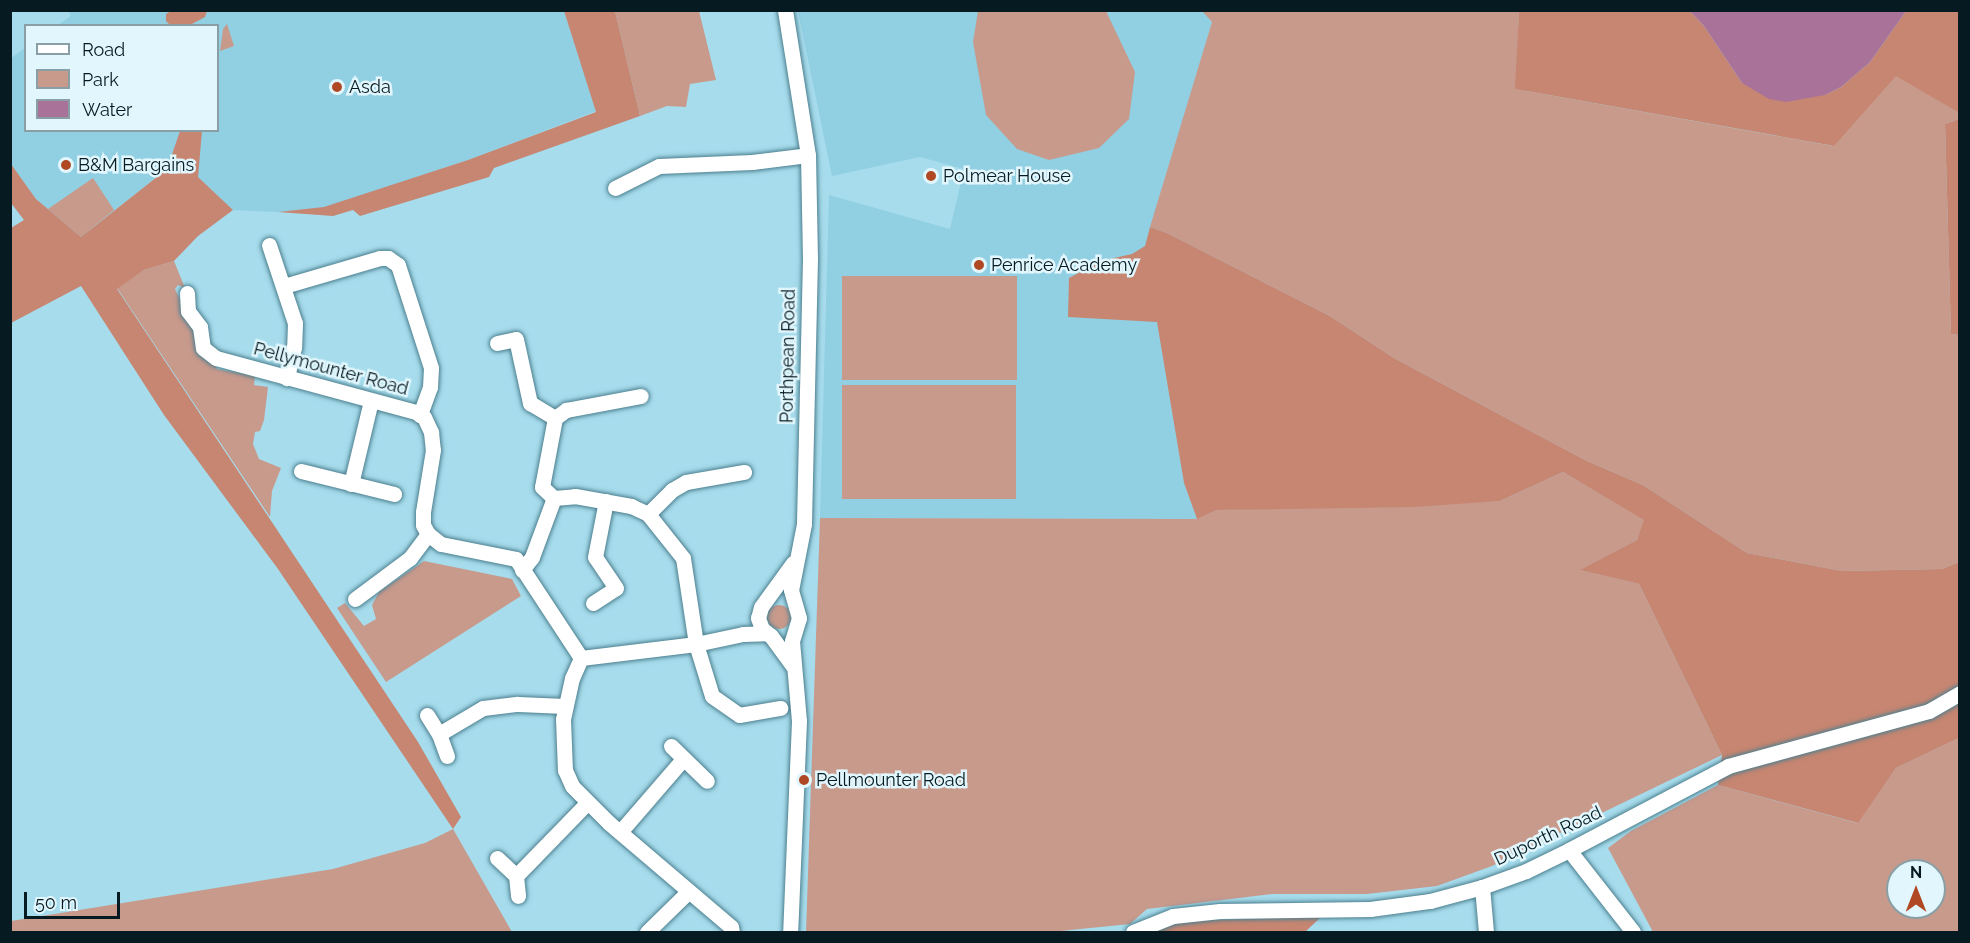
<!DOCTYPE html>
<html>
<head>
<meta charset="utf-8">
<style>
  body { margin:0 }
  #map { position:relative; width:1970px; height:943px; overflow:hidden; background:#a6dcec; font-family:Raleway,sans-serif }
  div>[style] { position:absolute }
  .built>* { inset:0; background:#91cfe3 }
  .green>* { inset:0; background:#c89a8c; transform-origin:0 0 }
  .round { border-radius:50% }
  .forest>* { inset:0; background:#c78671 }
  .water>* { inset:0; background:#a97298 }
  .roads { filter:drop-shadow(0 0 2px #4c7f8e) drop-shadow(0 0 2px #4c7f8e) }
  .minor>* { height:15px; margin:-7.5px; padding:0 7.5px; transform-origin:7.5px; border-radius:7.5px; background:#fff }
  .dots>* { width:16px; height:16px; translate:-50% -50%; box-sizing:border-box; border:3px solid #e2f7fd; border-radius:50% }
  span { translate:-50% -50%; white-space:nowrap; text-align:center; line-height:1.15; -webkit-text-stroke:5px #e2f7fd; paint-order:stroke }
  .poi-label { font-size:18px; color:#061b21 }
  .left { translate:0 -50%; text-align:left }
  .street-label { font-size:18px; color:#061b21 }
  .frame { position:absolute; inset:0; border:12px solid #061b21; pointer-events:none }
  .legend { position:absolute; left:24px; top:24px; width:195px; height:108px; box-sizing:border-box; background:#e2f7fd; border:2px solid #8a9fa5; margin:0; padding:8px 10px; list-style:none; font-size:18px; color:#061b21 }
  .legend li { display:flex; align-items:center; gap:12px; height:30px }
  .legend b { width:30px; border:2px solid #8a9fa5 }
  .north { position:absolute; left:1886px; top:859px; width:60px; height:60px; box-sizing:border-box; background:#e2f7fd; border:2px solid #8a9fa5; border-radius:50%; rotate:0deg; font-size:16px; font-weight:700; line-height:24px; text-align:center; color:#061b21 }
  .north::after { content:''; display:block; margin:auto; width:21px; height:27px; background:#b04824; clip-path:polygon(50% 0,100% 100%,50% 72%,0 100%) }
  .scale { position:absolute; left:24px; top:892px; width:96px; height:27px; box-sizing:border-box; border:3px solid #061b21; border-top:0; padding-left:8px; font-size:18px; line-height:21px; white-space:nowrap; color:#061b21; -webkit-text-stroke:4px #e2f7fd; paint-order:stroke }
</style>
</head>
<body>
<div id="map">
  <div class="built">
    <i style="clip-path:polygon(1202px 10px,1212px 22px,1145px 246px,1184px 483px,1197px 519px,820px 518px,829px 195px,950px 229px,964px 169px,920px 157px,832px 176px,798px 11px)"></i>
    <i style="clip-path:polygon(68px 11px,564px 11px,596px 111px,468px 160px,324px 208px,278px 212px,233px 210px,179px 159px,81px 237px,36px 199px,11px 164px,10px 59px,25px 48px,26px 130px,218px 130px,218px 26px,58px 25px,71px 16px)"></i>
  </div>
  <div class="green">
    <i style="clip-path:polygon(615px 11px,699px 11px,716px 80px,690px 84px,686px 107px,667px 106px,640px 116px)"></i>
    <i style="clip-path:polygon(978px 11px,1106px 11px,1135px 72px,1129px 119px,1099px 148px,1049px 160px,1017px 149px,986px 115px,973px 42px)"></i>
    <i style="clip-path:polygon(1202px 11px,1519px 11px,1516px 89px,1833px 146px,1896px 75px,1959px 113px,1959px 119px,1945px 124px,1951px 334px,1960px 335px,1959px 562px,1942px 569px,1842px 571px,1747px 553px,1643px 485px,1587px 461px,1394px 358px,1330px 316px,1167px 233px,1150px 227px,1212px 22px)"></i>
    <i style="clip-path:polygon(227px 24px,234px 46px,220px 51px,223px 29px)"></i>
    <i style="clip-path:polygon(93px 178px,114px 210px,81px 237px,48px 209px)"></i>
    <i style="clip-path:polygon(174px 261px,185px 288px,178px 285px,175px 289px,193px 328px,217px 369px,255px 376px,254px 385px,268px 387px,264px 420px,260px 431px,255px 432px,253px 444px,259px 459px,281px 468px,272px 491px,270px 517px,117px 288px,144px 270px)"></i>
    <i style="left:842px;top:276px;width:175px;height:104px"></i>
    <i style="left:842px;top:385px;width:174px;height:114px"></i>
    <i style="clip-path:polygon(1563px 472px,1645px 520px,1637px 540px,1581px 570px,1639px 584px,1722px 755px,1492px 866px,1437px 886px,1367px 894px,1273px 894px,1147px 909px,1130px 924px,1051px 932px,806px 932px,820px 518px,1196px 519px,1217px 510px,1500px 501px)"></i>
    <i style="clip-path:polygon(424px 561px,512px 579px,521px 596px,386px 682px,337px 608px,345px 603px,364px 626px,376px 619px,372px 605px,379px 592px)"></i>
    <i class="round" style="left:767px;top:605px;width:24px;height:24px"></i>
    <i style="clip-path:polygon(evenodd,1959px 738px,1959px 932px,1653px 932px,1608px 848px,1631px 831px,1718px 785px,1857px 823px,1896px 768px,1959px 738px,1898px 871px,1934px 871px,1934px 907px,1898px 907px,1898px 871px)"></i>
    <i style="clip-path:polygon(453px 829px,512px 932px,11px 932px,11px 921px,333px 869px,425px 843px)"></i>
  </div>
  <div class="forest">
    <i style="clip-path:polygon(171px 11px,207px 10px,207px 11px,205px 17px,190px 25px,170px 25px,166px 21px,166px 14px)"></i>
    <i style="clip-path:polygon(564px 11px,615px 11px,640px 116px,494px 168px,489px 177px,360px 216px,353px 210px,333px 216px,278px 212px,324px 207px,468px 160px,596px 112px)"></i>
    <i style="clip-path:polygon(1519px 11px,1690px 11px,1704px 26px,1742px 83px,1825px 95px,1841px 87px,1870px 62px,1906px 11px,1959px 11px,1959px 113px,1896px 76px,1834px 146px,1515px 89px)"></i>
    <i style="clip-path:polygon(1959px 119px,1960px 335px,1959px 335px,1951px 334px,1945px 124px)"></i>
    <i style="clip-path:polygon(180px 131px,202px 131px,198px 177px,233px 210px,198px 236px,174px 261px,144px 270px,117px 289px,418px 742px,461px 817px,453px 829px,278px 569px,164px 415px,81px 286px,11px 323px,11px 228px,24px 220px,11px 203px,11px 164px,36px 199px,81px 237px,167px 169px)"></i>
    <i style="clip-path:polygon(1150px 227px,1167px 233px,1330px 316px,1394px 358px,1587px 461px,1643px 485px,1747px 553px,1842px 571px,1942px 569px,1959px 562px,1959px 738px,1896px 768px,1858px 823px,1718px 785px,1722px 755px,1639px 584px,1580px 570px,1637px 540px,1644px 520px,1563px 472px,1500px 501px,1413px 507px,1217px 510px,1197px 519px,1184px 483px,1157px 322px,1068px 317px,1069px 278px,1101px 261px,1132px 254px,1145px 246px)"></i>
    <i style="clip-path:polygon(1321px 917px,1305px 932px,1153px 932px,1178px 921px)"></i>
  </div>
  <div class="water">
    <i style="clip-path:polygon(1690px 11px,1906px 11px,1870px 62px,1841px 87px,1825px 95px,1786px 102px,1769px 99px,1742px 83px,1704px 26px)"></i>
  </div>
  <div class="roads">
    <div class="minor">
      <i style="left:785px;top:10px;width:147px;rotate:81deg"></i>
      <i style="left:808px;top:155px;width:103px;rotate:88.9deg"></i>
      <i style="left:810px;top:258px;width:266px;rotate:91.3deg"></i>
      <i style="left:804px;top:524px;width:67px;rotate:101.1deg"></i>
      <i style="left:791px;top:590px;width:29px;rotate:74deg"></i>
      <i style="left:799px;top:618px;width:24px;rotate:107deg"></i>
      <i style="left:792px;top:641px;width:80px;rotate:85deg"></i>
      <i style="left:799px;top:721px;width:211px;rotate:92.4deg"></i>
      <i style="left:615px;top:188px;width:49px;rotate:-26.6deg"></i>
      <i style="left:659px;top:166px;width:93px;rotate:-2.5deg"></i>
      <i style="left:752px;top:162px;width:56px;rotate:-7.1deg"></i>
      <i style="left:269px;top:245px;width:82px;rotate:71.6deg"></i>
      <i style="left:295px;top:323px;width:24px;rotate:92deg"></i>
      <i style="left:294px;top:347px;width:32px;rotate:103deg"></i>
      <i style="left:284px;top:286px;width:100px;rotate:-16.3deg"></i>
      <i style="left:380px;top:258px;width:8px"></i>
      <i style="left:388px;top:258px;width:12px;rotate:35deg"></i>
      <i style="left:398px;top:265px;width:108px;rotate:72.2deg"></i>
      <i style="left:431px;top:368px;width:19px;rotate:93deg"></i>
      <i style="left:430px;top:387px;width:30px;rotate:110deg"></i>
      <i style="left:187px;top:293px;width:18px;rotate:87deg"></i>
      <i style="left:188px;top:311px;width:20px;rotate:53deg"></i>
      <i style="left:200px;top:327px;width:21px;rotate:82deg"></i>
      <i style="left:203px;top:348px;width:16px;rotate:38deg"></i>
      <i style="left:216px;top:358px;width:207px;rotate:15.1deg"></i>
      <i style="left:416px;top:412px;width:9px;rotate:32deg"></i>
      <i style="left:424px;top:417px;width:17px;rotate:65deg"></i>
      <i style="left:431px;top:432px;width:18px;rotate:84deg"></i>
      <i style="left:433px;top:450px;width:63px;rotate:99.2deg"></i>
      <i style="left:423px;top:512px;width:13px;rotate:90deg"></i>
      <i style="left:423px;top:525px;width:10px;rotate:61deg"></i>
      <i style="left:428px;top:534px;width:16px;rotate:38deg"></i>
      <i style="left:441px;top:544px;width:76px;rotate:11.3deg"></i>
      <i style="left:516px;top:559px;width:118px;rotate:56.7deg"></i>
      <i style="left:581px;top:658px;width:116px;rotate:-6.9deg"></i>
      <i style="left:696px;top:644px;width:48px;rotate:-12deg"></i>
      <i style="left:743px;top:634px;width:23px;rotate:-2deg"></i>
      <i style="left:497px;top:343px;width:19px;rotate:-12deg"></i>
      <i style="left:516px;top:339px;width:66px;rotate:77.7deg"></i>
      <i style="left:530px;top:403px;width:29px;rotate:31deg"></i>
      <i style="left:555px;top:418px;width:70px;rotate:100.7deg"></i>
      <i style="left:542px;top:487px;width:16px;rotate:43deg"></i>
      <i style="left:555px;top:418px;width:14px;rotate:-36deg"></i>
      <i style="left:566px;top:410px;width:76px;rotate:-10.6deg"></i>
      <i style="left:301px;top:471px;width:96px;rotate:13.9deg"></i>
      <i style="left:351px;top:484px;width:85px;rotate:-76.5deg"></i>
      <i style="left:648px;top:514px;width:34px;rotate:-45deg"></i>
      <i style="left:672px;top:490px;width:16px;rotate:-30deg"></i>
      <i style="left:686px;top:482px;width:59px;rotate:-9.8deg"></i>
      <i style="left:793px;top:563px;width:54px;rotate:126deg"></i>
      <i style="left:761px;top:607px;width:11px;rotate:105deg"></i>
      <i style="left:758px;top:618px;width:12px;rotate:70deg"></i>
      <i style="left:762px;top:629px;width:11px;rotate:38deg"></i>
      <i style="left:771px;top:636px;width:37px;rotate:54deg"></i>
      <i style="left:522px;top:570px;width:16px;rotate:-52deg"></i>
      <i style="left:532px;top:557px;width:63px;rotate:-69.6deg"></i>
      <i style="left:554px;top:498px;width:21px;rotate:-5deg"></i>
      <i style="left:575px;top:496px;width:57px;rotate:10.1deg"></i>
      <i style="left:631px;top:506px;width:19px;rotate:25deg"></i>
      <i style="left:648px;top:514px;width:56px;rotate:51.5deg"></i>
      <i style="left:683px;top:558px;width:87px;rotate:81.4deg"></i>
      <i style="left:696px;top:644px;width:54px;rotate:72.9deg"></i>
      <i style="left:712px;top:696px;width:33px;rotate:35deg"></i>
      <i style="left:739px;top:715px;width:42px;rotate:-9.7deg"></i>
      <i style="left:355px;top:599px;width:69px;rotate:-36.7deg"></i>
      <i style="left:410px;top:558px;width:30px;rotate:-53deg"></i>
      <i style="left:593px;top:603px;width:27px;rotate:-33deg"></i>
      <i style="left:616px;top:588px;width:37px;rotate:-124deg"></i>
      <i style="left:595px;top:557px;width:57px;rotate:-78.9deg"></i>
      <i style="left:581px;top:658px;width:22px;rotate:114deg"></i>
      <i style="left:572px;top:678px;width:42px;rotate:102.4deg"></i>
      <i style="left:563px;top:719px;width:51px;rotate:87.8deg"></i>
      <i style="left:565px;top:770px;width:17px;rotate:66deg"></i>
      <i style="left:572px;top:786px;width:52px;rotate:45deg"></i>
      <i style="left:609px;top:823px;width:160px;rotate:40.4deg"></i>
      <i style="left:731px;top:927px;width:5px;rotate:79deg"></i>
      <i style="left:427px;top:715px;width:22px;rotate:58deg"></i>
      <i style="left:671px;top:746px;width:50px;rotate:44.2deg"></i>
      <i style="left:447px;top:756px;width:23px;rotate:-110deg"></i>
      <i style="left:439px;top:734px;width:51px;rotate:-30.6deg"></i>
      <i style="left:483px;top:708px;width:35px;rotate:-7deg"></i>
      <i style="left:518px;top:704px;width:47px;rotate:2.4deg"></i>
      <i style="left:620px;top:832px;width:96px;rotate:-49.2deg"></i>
      <i style="left:1569px;top:850px;width:104px;rotate:52deg"></i>
      <i style="left:497px;top:858px;width:26px;rotate:43deg"></i>
      <i style="left:516px;top:876px;width:20px;rotate:84deg"></i>
      <i style="left:516px;top:876px;width:102px;rotate:-45.8deg"></i>
      <i style="left:1482px;top:887px;width:45px;rotate:84.9deg"></i>
      <i style="left:647px;top:932px;width:57px;rotate:-44.3deg"></i>
      <i style="left:1133px;top:932px;width:43px;rotate:-21.8deg"></i>
      <i style="left:1173px;top:916px;width:47px;rotate:-6.1deg"></i>
      <i style="left:1220px;top:911px;width:150px;rotate:-0.8deg"></i>
      <i style="left:1370px;top:909px;width:61px;rotate:-7.6deg"></i>
      <i style="left:1430px;top:901px;width:54px;rotate:-15.1deg"></i>
      <i style="left:1482px;top:887px;width:47px;rotate:-20deg"></i>
      <i style="left:1526px;top:871px;width:48px;rotate:-26deg"></i>
      <i style="left:1569px;top:850px;width:180px;rotate:-27.8deg"></i>
      <i style="left:1728px;top:766px;width:208px;rotate:-15.3deg"></i>
      <i style="left:1929px;top:711px;width:36px;rotate:-30deg"></i>
    </div>
  </div>
  <div class="dots">
    <i style="left:337px;top:87px;background:#b04824"></i>
    <i style="left:66px;top:165px;background:#b04824"></i>
    <i style="left:931px;top:176px;background:#b04824"></i>
    <i style="left:979px;top:265px;background:#b04824"></i>
    <i style="left:804px;top:780px;background:#b04824"></i>
  </div>
  <div class="poi-label">
    <span class="left" style="left:349px;top:87px">Asda</span>
    <span class="left" style="left:78px;top:165px">B&amp;M Bargains</span>
    <span class="left" style="left:943px;top:176px">Polmear House</span>
    <span class="left" style="left:991px;top:265px">Penrice Academy</span>
    <span class="left" style="left:816px;top:780px">Pellmounter Road</span>
  </div>
  <div class="street-label">
    <span style="left:788px;top:356px;rotate:-89deg">Porthpean Road</span>
    <span style="left:331px;top:369px;rotate:15deg">Pellymounter Road</span>
    <span style="left:1548px;top:836px;rotate:-25deg">Duporth Road</span>
  </div>
  <div class="frame"></div>
  <ul class="legend">
  <li><b style="height:8px;background:#fff"></b>Road</li>
  <li><b style="height:16px;background:#c89a8c"></b>Park</li>
  <li><b style="height:16px;background:#a97298"></b>Water</li>
  </ul>
  <div class="north">N</div>
  <div class="scale">50 m</div>
</div>
</body>
</html>
